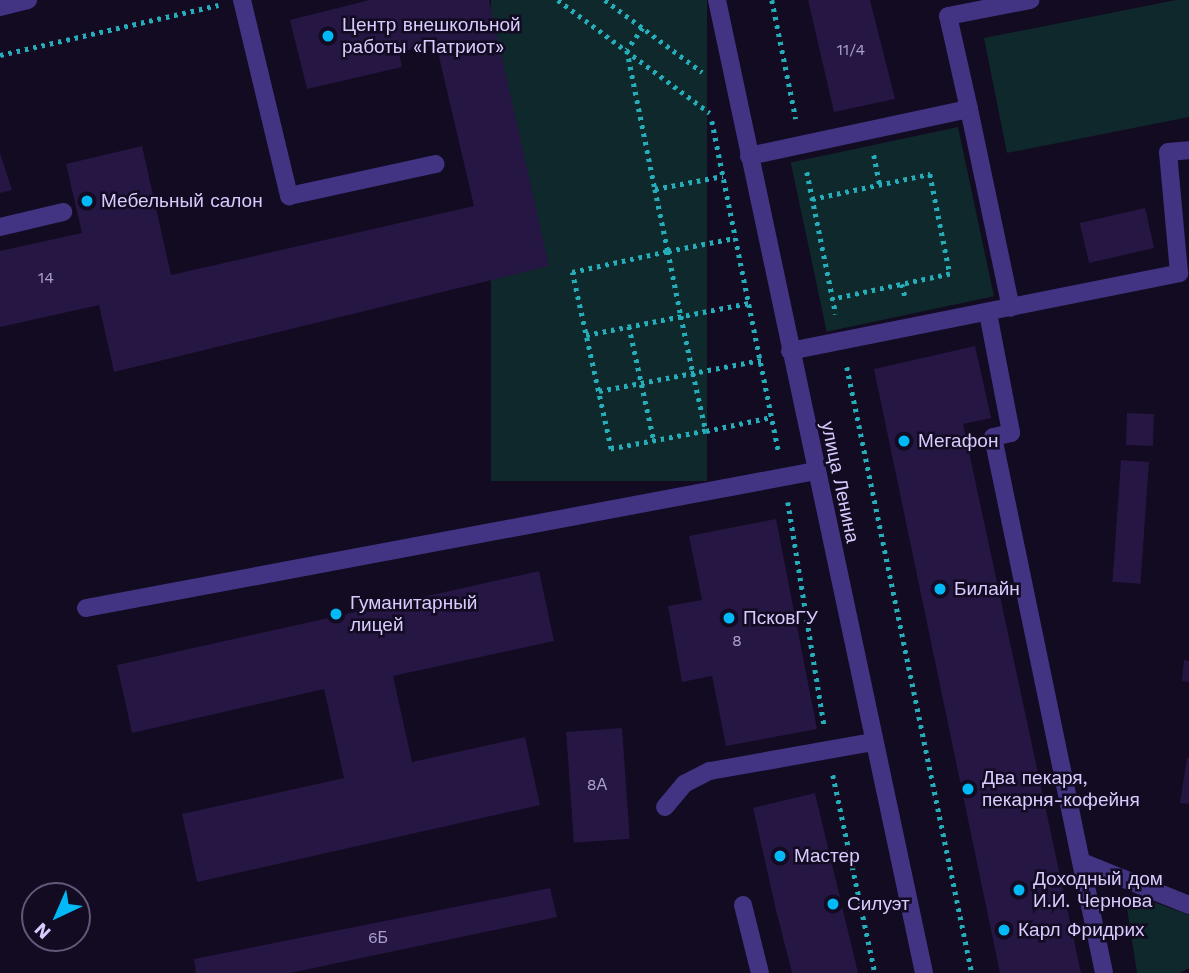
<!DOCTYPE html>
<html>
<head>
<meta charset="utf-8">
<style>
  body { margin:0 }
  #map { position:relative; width:1189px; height:973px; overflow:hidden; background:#120b21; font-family:"Work Sans",sans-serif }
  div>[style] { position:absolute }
  .green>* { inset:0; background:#0e282b; transform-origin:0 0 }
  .building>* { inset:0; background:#261643; transform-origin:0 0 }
  .path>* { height:4.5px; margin-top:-2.25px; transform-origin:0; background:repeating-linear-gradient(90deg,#25adb9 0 3.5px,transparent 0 8.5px) }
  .service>* { height:18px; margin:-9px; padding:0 9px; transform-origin:9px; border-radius:9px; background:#423383 }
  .minor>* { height:18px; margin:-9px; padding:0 9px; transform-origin:9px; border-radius:9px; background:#423383 }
  .dots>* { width:19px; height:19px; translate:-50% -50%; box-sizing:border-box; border:4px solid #120b21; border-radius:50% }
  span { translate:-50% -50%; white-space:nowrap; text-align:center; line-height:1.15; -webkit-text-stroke:5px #120b21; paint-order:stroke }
  .number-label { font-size:16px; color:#ac9ed0 }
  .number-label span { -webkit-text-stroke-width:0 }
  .poi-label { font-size:19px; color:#d9cbff }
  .left { translate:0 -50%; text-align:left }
  .street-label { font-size:19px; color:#d9cbff }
  .north { position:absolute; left:21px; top:882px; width:70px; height:70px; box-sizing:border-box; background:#120b21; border:2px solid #62587a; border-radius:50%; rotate:224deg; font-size:19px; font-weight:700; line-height:28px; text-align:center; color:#d9cbff }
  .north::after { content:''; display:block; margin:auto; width:24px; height:32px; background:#00b9f6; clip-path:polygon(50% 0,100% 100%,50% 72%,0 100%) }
</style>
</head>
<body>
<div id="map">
  <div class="green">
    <i style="left:491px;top:0;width:216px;height:481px"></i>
    <i style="clip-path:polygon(1176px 0,1189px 0,1189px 117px,1007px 153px,984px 38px)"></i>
    <i style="left:958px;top:127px;width:173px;height:171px;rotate:78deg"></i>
    <i style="clip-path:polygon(1140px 897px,1189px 915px,1189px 968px,1180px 973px,1137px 973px,1126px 902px)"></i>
  </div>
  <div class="building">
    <i style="clip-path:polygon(370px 0,489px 0,549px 266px,114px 372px,99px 305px,0 327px,0 251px,82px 233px,66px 164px,142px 146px,171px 275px,474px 206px,436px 44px,399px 52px,402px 67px,307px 89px,290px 20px)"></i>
    <i style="clip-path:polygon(808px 0,870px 0,895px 99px,834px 112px)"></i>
    <i style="clip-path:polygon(0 153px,12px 190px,0 193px)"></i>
    <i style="left:1145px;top:208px;width:41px;height:67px;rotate:77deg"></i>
    <i style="clip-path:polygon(975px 346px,991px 418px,963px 424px,1081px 973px,1000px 973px,874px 369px)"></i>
    <i style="left:1127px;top:413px;width:27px;height:32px;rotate:2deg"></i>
    <i style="left:1121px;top:460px;width:28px;height:122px;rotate:4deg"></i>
    <i style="clip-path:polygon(776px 519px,817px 729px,726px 746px,712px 676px,682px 682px,668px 606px,702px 600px,689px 536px)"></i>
    <i style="clip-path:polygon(539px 571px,554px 641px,393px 676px,412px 762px,525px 737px,540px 805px,197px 882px,182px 814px,344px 778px,324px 689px,132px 733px,117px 665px)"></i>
    <i style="clip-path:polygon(1184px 660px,1189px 661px,1189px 682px,1182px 681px)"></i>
    <i style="left:622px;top:728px;width:111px;height:56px;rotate:86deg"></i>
    <i style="clip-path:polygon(1187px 758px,1189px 758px,1189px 804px,1180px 803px)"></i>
    <i style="clip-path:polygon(815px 793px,858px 973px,792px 973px,776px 910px,753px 808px)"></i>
    <i style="clip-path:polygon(550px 888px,557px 917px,290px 973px,196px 973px,194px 959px)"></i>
  </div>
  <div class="path">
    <i style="left:558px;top:0;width:189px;rotate:36.6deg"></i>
    <i style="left:605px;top:0;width:121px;rotate:36.6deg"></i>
    <i style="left:772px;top:0;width:121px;rotate:78.6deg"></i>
    <i style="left:643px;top:28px;width:27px;rotate:126deg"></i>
    <i style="left:627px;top:50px;width:142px;rotate:78.6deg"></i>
    <i style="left:655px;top:189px;width:63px;rotate:78.2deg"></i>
    <i style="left:668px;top:251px;width:66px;rotate:78.7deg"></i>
    <i style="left:681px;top:316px;width:58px;rotate:78.1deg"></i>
    <i style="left:693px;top:373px;width:59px;rotate:77.4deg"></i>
    <i style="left:706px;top:431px;width:97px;rotate:169.3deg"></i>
    <i style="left:611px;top:449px;width:181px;rotate:-102.4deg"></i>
    <i style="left:572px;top:272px;width:98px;rotate:-12.3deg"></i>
    <i style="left:668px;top:251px;width:68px;rotate:-11deg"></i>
    <i style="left:0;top:55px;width:224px;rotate:-12.9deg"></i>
    <i style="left:712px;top:121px;width:338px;rotate:78.6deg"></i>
    <i style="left:874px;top:155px;width:31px;rotate:79deg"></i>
    <i style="left:807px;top:172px;width:145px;rotate:78.5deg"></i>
    <i style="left:655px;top:189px;width:69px;rotate:-10.8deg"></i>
    <i style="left:812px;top:199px;width:121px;rotate:-12deg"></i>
    <i style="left:930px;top:174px;width:102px;rotate:78.7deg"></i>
    <i style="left:950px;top:274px;width:120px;rotate:167.9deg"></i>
    <i style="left:902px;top:284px;width:16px;rotate:76deg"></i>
    <i style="left:629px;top:326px;width:118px;rotate:77.7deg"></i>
    <i style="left:586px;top:335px;width:166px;rotate:-11.1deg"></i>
    <i style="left:847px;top:367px;width:619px;rotate:78.35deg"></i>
    <i style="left:599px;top:391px;width:165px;rotate:-10.8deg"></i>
    <i style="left:706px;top:431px;width:67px;rotate:-12deg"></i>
    <i style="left:788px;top:502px;width:226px;rotate:80.8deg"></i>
    <i style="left:833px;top:775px;width:202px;rotate:78deg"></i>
  </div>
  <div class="service">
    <i style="left:242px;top:0;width:202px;rotate:76.5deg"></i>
    <i style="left:289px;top:196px;width:150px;rotate:-12.3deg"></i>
    <i style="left:969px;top:109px;width:203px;rotate:78.1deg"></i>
    <i style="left:749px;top:156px;width:225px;rotate:-12.1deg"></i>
    <i style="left:969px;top:109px;width:95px;rotate:-102.7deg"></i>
    <i style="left:948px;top:16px;width:84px;rotate:-11deg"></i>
    <i style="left:0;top:227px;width:65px;rotate:-13.4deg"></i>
    <i style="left:988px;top:313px;width:122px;rotate:79.1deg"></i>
    <i style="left:1011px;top:433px;width:18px;rotate:167deg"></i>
    <i style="left:993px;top:437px;width:547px;rotate:78.3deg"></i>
    <i style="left:790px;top:351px;width:397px;rotate:-11.3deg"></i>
    <i style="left:1179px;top:273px;width:121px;rotate:-95.2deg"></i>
    <i style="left:1168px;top:152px;width:21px;rotate:-5deg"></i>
    <i style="left:86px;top:608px;width:743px;rotate:-10.63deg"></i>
    <i style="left:665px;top:807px;width:30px;rotate:-50deg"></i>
    <i style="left:684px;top:784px;width:29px;rotate:-27deg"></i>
    <i style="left:710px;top:771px;width:166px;rotate:-10.1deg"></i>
    <i style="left:1082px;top:862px;width:115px;rotate:21.9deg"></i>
    <i style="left:743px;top:905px;width:70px;rotate:76deg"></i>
  </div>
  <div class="minor">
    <i style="left:717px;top:0;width:995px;rotate:77.99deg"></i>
    <i style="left:0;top:7px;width:29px;rotate:-14deg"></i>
  </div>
  <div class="dots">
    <i style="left:328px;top:36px;background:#00b9f6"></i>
    <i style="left:87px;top:201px;background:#00b9f6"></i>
    <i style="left:904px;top:441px;background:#00b9f6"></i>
    <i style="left:940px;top:589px;background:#00b9f6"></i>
    <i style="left:336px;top:614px;background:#00b9f6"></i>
    <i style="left:729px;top:618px;background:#00b9f6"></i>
    <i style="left:968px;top:789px;background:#00b9f6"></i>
    <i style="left:780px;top:856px;background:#00b9f6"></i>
    <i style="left:1019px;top:890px;background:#00b9f6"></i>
    <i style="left:833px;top:904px;background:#00b9f6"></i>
    <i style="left:1004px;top:930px;background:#00b9f6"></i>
  </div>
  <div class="number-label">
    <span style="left:851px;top:50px">11/4</span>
    <span style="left:46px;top:278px">14</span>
    <span style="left:737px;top:641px">8</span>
    <span style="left:597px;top:785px">8А</span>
    <span style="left:378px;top:938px">6Б</span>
  </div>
  <div class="poi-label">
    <span class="left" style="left:342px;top:36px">Центр внешкольной<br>работы «Патриот»</span>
    <span class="left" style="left:101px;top:201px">Мебельный салон</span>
    <span class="left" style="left:918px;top:441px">Мегафон</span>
    <span class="left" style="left:954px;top:589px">Билайн</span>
    <span class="left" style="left:350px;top:614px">Гуманитарный<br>лицей</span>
    <span class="left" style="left:743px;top:618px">ПсковГУ</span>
    <span class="left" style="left:982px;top:789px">Два пекаря,<br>пекарня-кофейня</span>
    <span class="left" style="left:794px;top:856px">Мастер</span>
    <span class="left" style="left:1033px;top:890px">Доходный дом<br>И.И. Чернова</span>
    <span class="left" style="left:847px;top:904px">Силуэт</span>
    <span class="left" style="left:1018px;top:930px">Карл Фридрих</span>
  </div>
  <div class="street-label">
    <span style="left:840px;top:482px;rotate:78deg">улица Ленина</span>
  </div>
  <div class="north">N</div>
</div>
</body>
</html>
